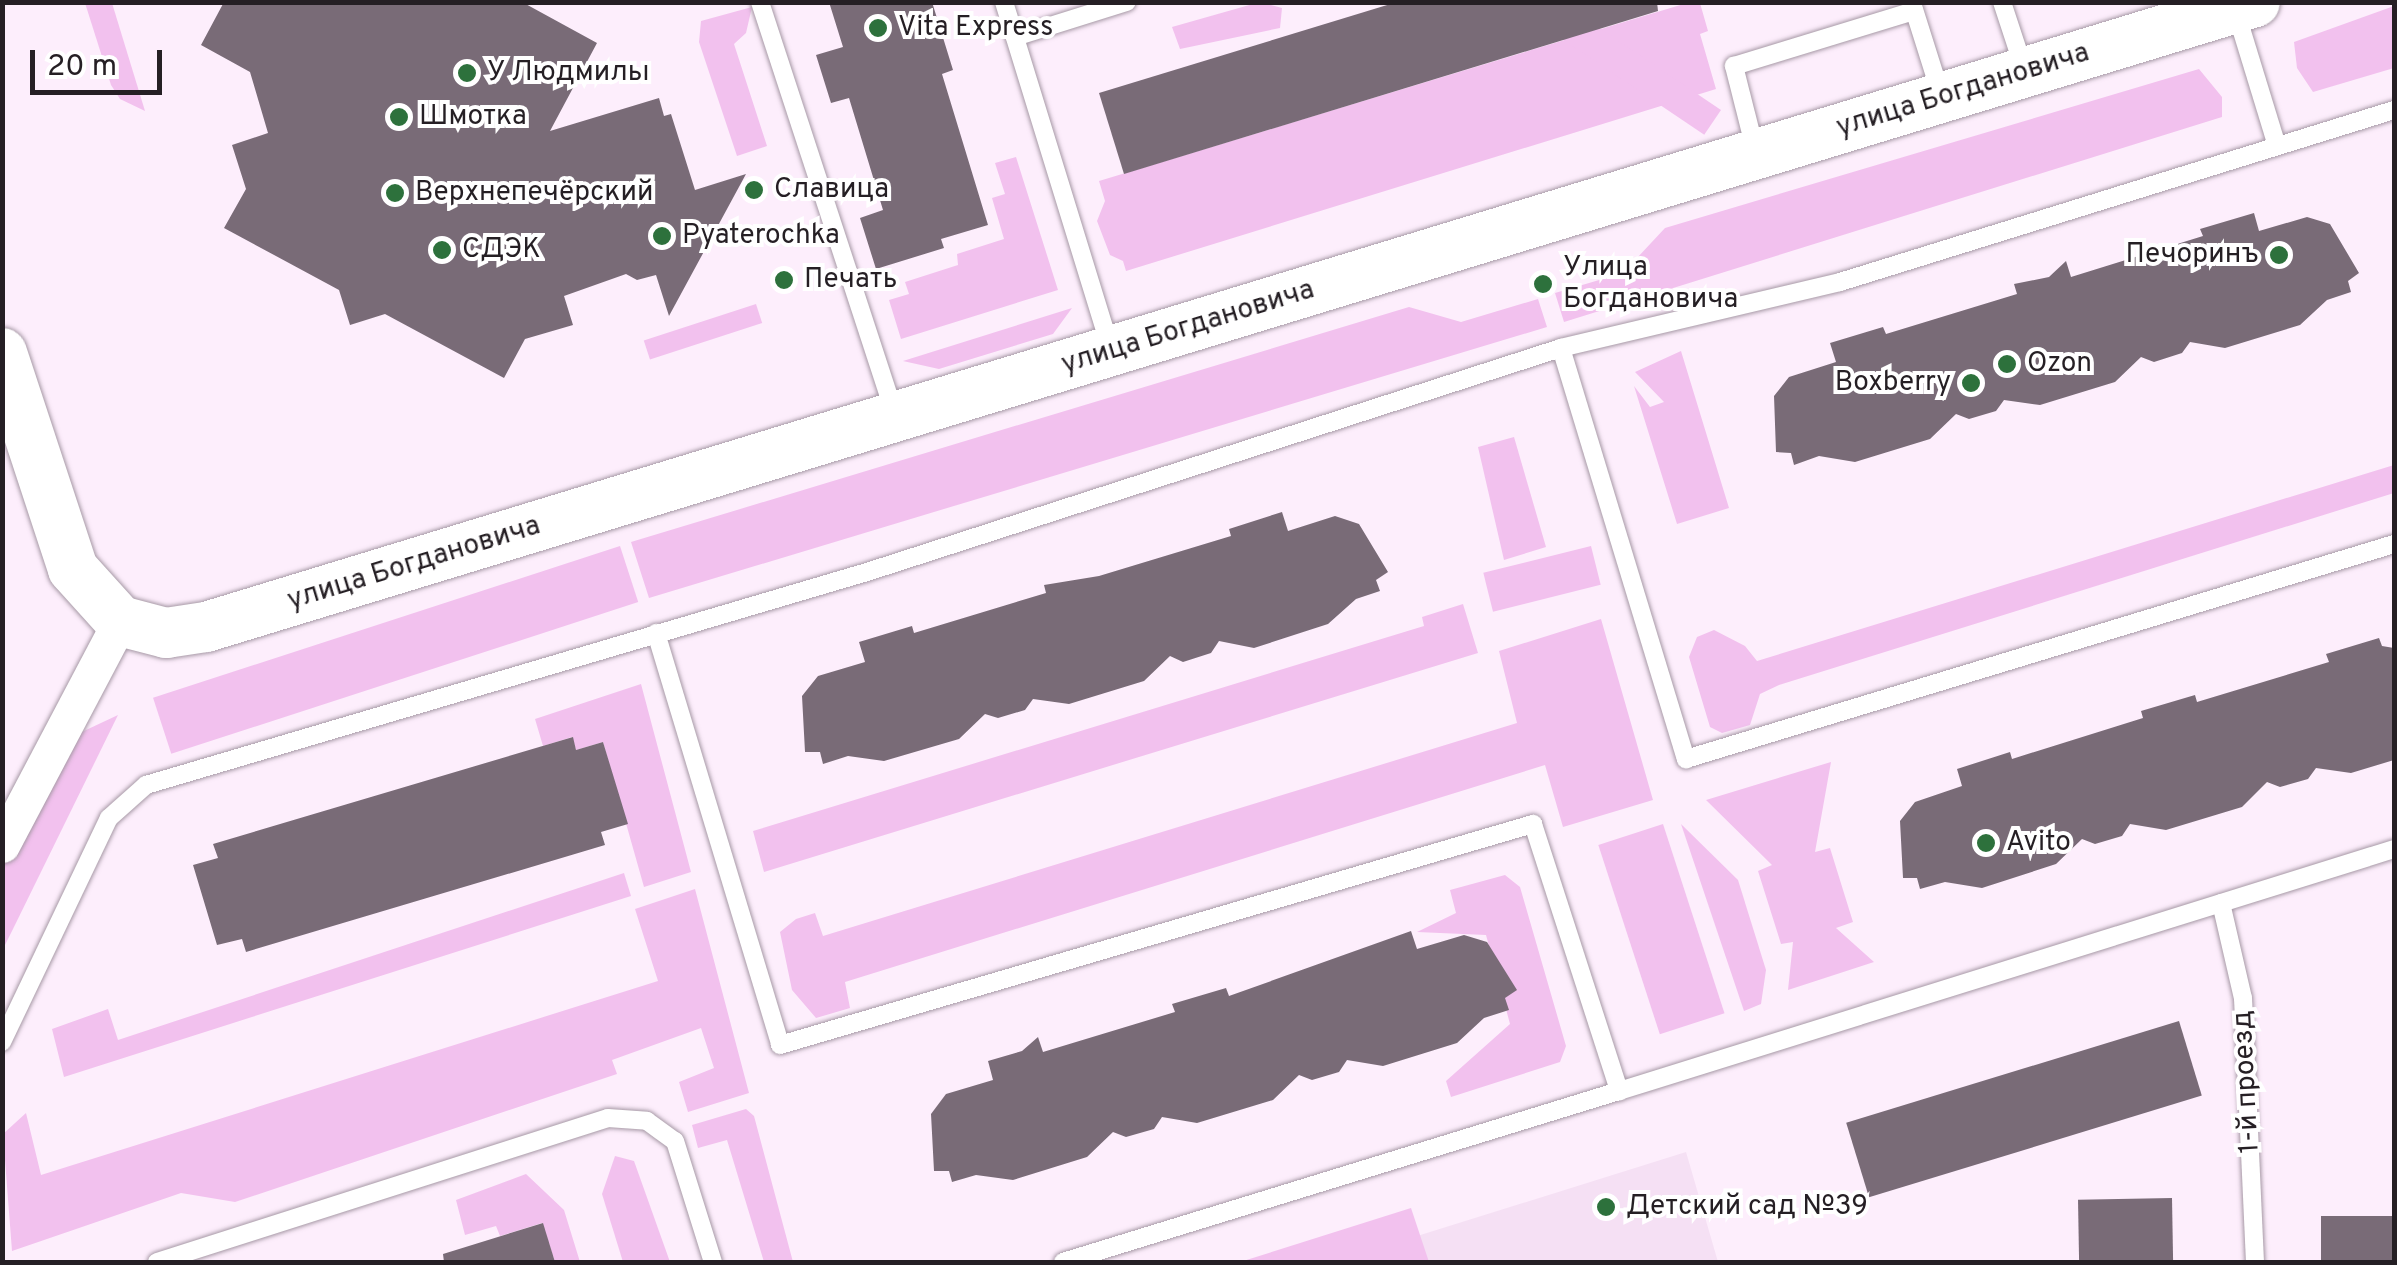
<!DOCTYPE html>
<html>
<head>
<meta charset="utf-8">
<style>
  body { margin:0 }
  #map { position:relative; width:2397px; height:1265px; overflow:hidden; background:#fdeefc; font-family:Overpass,sans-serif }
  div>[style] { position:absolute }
  .built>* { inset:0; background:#f5e0f4 }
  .green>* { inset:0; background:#f2c1ee; transform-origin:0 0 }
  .building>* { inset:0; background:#796b77; transform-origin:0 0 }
  .roads { filter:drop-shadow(0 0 2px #a799a6) drop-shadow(0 0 2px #a799a6) }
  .lane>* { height:18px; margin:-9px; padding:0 9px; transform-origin:9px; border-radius:9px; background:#fff }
  .street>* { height:35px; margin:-17.5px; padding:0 17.5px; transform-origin:17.5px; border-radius:17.5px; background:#fff }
  .secondary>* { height:50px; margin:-25px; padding:0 25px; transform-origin:25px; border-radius:25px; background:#fff }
  .dots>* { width:28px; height:28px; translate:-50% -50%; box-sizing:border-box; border:5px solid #fff; border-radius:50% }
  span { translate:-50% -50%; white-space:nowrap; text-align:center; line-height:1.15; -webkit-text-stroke:8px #fff; paint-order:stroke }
  .poi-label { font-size:28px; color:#251f24 }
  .left { translate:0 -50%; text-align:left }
  .right { translate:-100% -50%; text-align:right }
  .street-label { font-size:28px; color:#251f24 }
  .frame { position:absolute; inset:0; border:5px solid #251f24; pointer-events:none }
  .scale { position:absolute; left:30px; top:50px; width:132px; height:45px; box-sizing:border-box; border:5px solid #251f24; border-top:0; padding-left:12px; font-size:30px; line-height:35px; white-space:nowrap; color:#251f24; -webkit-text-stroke:8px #fff; paint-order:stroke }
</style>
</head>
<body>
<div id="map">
  <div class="built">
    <i style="clip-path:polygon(1686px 1152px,1718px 1262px,1334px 1262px)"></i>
  </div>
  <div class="green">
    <i style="clip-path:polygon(1260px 2px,1282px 8px,1280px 28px,1180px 49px,1172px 27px)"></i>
    <i style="clip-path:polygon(85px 3px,112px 3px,145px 111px,120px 99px,111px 85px)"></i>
    <i style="clip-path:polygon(1687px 3px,1700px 3px,1708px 31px,1700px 34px,1716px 89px,1126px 271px,1123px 261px,1110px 255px,1097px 221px,1105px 201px,1099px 181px)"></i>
    <i style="clip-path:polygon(2394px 6px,2394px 68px,2313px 92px,2297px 68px,2294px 42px)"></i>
    <i style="clip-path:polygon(752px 7px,746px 33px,734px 44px,767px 146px,737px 156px,699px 42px,701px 21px)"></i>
    <i style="clip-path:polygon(2199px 69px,2222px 97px,2222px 117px,1564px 322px,1555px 293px,1623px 273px,1665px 228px)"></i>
    <i style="left:1721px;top:110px;width:30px;height:623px;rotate:124deg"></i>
    <i style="clip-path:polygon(1016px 157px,1058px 290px,901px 339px,889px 300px,909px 294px,905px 282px,958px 265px,957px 254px,1004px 239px,992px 198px,1005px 194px,995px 163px)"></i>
    <i style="clip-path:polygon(1538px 299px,1547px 327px,649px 598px,631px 542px,1409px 307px,1461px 322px)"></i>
    <i style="left:756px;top:304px;width:20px;height:118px;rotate:72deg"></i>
    <i style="clip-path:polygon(1072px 308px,1053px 334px,939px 369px,903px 361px)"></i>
    <i style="clip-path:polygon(1681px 351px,1729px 508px,1677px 524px,1634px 386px,1650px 407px,1664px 402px,1635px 372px)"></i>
    <i style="clip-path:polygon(1514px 437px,1546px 547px,1504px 560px,1478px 447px)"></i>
    <i style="clip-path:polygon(2394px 465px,2394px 493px,1779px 685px,1760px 694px,1750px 725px,1722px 733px,1710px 727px,1689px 657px,1697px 637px,1714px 630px,1745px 646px,1757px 661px)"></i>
    <i style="left:620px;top:546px;width:59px;height:491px;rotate:72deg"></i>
    <i style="left:1591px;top:546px;width:40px;height:111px;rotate:76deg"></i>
    <i style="clip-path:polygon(1463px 604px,1478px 653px,764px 872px,753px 831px,1424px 626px,1422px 617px)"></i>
    <i style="clip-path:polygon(1601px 619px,1653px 800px,1563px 827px,1545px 765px,845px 982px,850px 1008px,816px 1018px,792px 990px,780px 932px,796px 919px,815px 913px,823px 936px,1517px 723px,1499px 651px)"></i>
    <i style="clip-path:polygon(641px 684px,691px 872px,644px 887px,603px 742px,576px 750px,572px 737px,543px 746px,535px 719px)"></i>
    <i style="clip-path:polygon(118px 715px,12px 931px,3px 949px,3px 868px,69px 738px)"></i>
    <i style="clip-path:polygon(1831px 762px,1815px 852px,1830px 848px,1853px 922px,1836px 928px,1874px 962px,1788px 990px,1793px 942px,1781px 944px,1758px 871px,1772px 865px,1706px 800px)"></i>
    <i style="left:1663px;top:824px;width:199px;height:68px;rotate:72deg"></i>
    <i style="clip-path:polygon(1681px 824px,1738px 880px,1766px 970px,1761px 1004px,1744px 1011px)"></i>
    <i style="clip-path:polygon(624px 873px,631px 896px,64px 1077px,52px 1029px,108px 1009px,118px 1040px)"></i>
    <i style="clip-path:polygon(1505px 875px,1520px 887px,1566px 1046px,1560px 1062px,1451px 1097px,1446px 1081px,1510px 1024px,1486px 935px,1417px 932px,1456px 913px,1450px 890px)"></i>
    <i style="clip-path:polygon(695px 889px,749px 1093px,688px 1112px,679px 1082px,714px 1068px,701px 1028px,612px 1060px,617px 1074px,235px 1202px,181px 1193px,12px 1251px,3px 1134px,26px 1113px,41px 1175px,658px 981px,635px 909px)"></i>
    <i style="clip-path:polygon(746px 1109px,754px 1116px,793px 1262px,764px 1262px,727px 1140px,698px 1148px,692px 1125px)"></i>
    <i style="clip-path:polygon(615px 1156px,634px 1161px,670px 1262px,623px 1262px,602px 1194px)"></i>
    <i style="clip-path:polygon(526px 1174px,564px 1210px,580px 1262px,555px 1262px,542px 1223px,500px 1236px,496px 1226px,465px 1235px,456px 1200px)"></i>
    <i style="clip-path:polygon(1411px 1208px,1429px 1262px,1240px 1262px)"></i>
  </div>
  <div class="building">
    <i style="clip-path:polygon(224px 2px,522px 2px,597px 43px,550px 131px,659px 98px,664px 116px,671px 114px,695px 190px,746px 174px,669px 316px,656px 275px,637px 280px,626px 274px,564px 296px,573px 325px,525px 339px,504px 378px,385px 314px,350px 325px,339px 290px,224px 228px,246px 189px,232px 145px,268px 133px,250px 72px,201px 45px)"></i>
    <i style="clip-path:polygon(829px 2px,932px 2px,953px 70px,942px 74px,988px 225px,941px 239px,944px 248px,876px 269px,860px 218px,883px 210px,849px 98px,831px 103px,816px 55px,843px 47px)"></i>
    <i style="clip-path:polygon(1397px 2px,1657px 2px,1658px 11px,1124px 174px,1099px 93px)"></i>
    <i style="clip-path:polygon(2254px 213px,2259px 231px,2307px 217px,2330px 224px,2359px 273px,2348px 281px,2351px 292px,2327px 300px,2300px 325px,2225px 348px,2190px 342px,2182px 353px,2154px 362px,2141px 357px,2115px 382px,2040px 405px,2004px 400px,1996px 411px,1969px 419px,1956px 414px,1930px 439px,1855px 462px,1819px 456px,1794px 465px,1791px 453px,1776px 452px,1774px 396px,1789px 377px,1836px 362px,1830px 343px,1883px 327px,1886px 334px,2017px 294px,2014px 284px,2049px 277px,2066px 261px,2071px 277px,2203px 236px,2200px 229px)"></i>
    <i style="clip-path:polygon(1282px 512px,1288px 531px,1335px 516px,1359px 524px,1388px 572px,1376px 580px,1380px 591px,1356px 599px,1328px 624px,1254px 648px,1219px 641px,1211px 653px,1183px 662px,1170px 656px,1144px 681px,1069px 704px,1033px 699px,1025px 710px,998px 718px,985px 714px,959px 739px,884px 761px,848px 756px,823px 764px,820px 752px,805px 752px,802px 696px,818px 676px,865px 662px,859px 642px,912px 626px,914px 633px,1046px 593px,1044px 585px,1099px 576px,1231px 536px,1229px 529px)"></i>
    <i style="clip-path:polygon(2379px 638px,2382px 646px,2394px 648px,2394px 760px,2351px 773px,2316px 768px,2308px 779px,2280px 787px,2267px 782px,2242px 807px,2166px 830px,2130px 824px,2122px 836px,2095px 844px,2082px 839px,2056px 864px,1982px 888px,1945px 882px,1920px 889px,1917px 878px,1903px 878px,1900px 821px,1915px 802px,1962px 786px,1957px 769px,2010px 752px,2012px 759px,2143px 718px,2141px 711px,2195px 695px,2197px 702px,2329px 662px,2326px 654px)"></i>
    <i style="clip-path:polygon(573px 737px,576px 750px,603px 742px,628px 824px,601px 832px,605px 845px,246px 952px,242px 939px,217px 945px,193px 865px,218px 858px,213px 844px)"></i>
    <i style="clip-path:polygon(1411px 931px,1417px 949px,1464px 935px,1487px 942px,1517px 990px,1505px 998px,1509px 1010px,1484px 1018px,1457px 1043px,1383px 1066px,1347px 1060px,1339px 1072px,1312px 1080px,1299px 1075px,1273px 1100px,1197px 1123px,1162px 1117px,1154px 1129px,1126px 1137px,1113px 1132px,1087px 1157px,1013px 1180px,976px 1175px,952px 1182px,949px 1171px,934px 1171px,931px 1114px,946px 1094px,993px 1080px,988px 1061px,1022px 1051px,1038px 1037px,1043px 1052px,1175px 1012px,1172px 1004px,1226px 988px,1229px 996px)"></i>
    <i style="left:2179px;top:1021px;width:78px;height:348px;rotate:73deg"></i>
    <i style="left:2172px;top:1198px;width:64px;height:94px;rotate:89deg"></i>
    <i style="left:2394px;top:1216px;width:46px;height:73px;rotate:90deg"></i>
    <i style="clip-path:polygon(543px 1223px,555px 1262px,444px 1262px,443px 1254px)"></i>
  </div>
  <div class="roads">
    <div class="lane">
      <i style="left:760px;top:2px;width:435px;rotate:71.9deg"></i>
      <i style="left:1004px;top:2px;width:360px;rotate:72.9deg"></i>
      <i style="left:2002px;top:2px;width:71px;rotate:71.8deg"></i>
      <i style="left:1912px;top:3px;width:93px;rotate:72.5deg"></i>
      <i style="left:2236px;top:12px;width:140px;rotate:73deg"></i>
      <i style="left:1015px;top:37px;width:117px;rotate:-17.4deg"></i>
      <i style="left:2394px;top:110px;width:580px;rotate:162.75deg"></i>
      <i style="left:1840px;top:282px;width:287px;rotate:166.7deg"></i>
      <i style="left:1561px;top:348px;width:430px;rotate:73.1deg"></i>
      <i style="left:1686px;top:759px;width:740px;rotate:-16.89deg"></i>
      <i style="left:1755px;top:149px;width:86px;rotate:-104.2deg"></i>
      <i style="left:1734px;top:66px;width:188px;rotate:-17deg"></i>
      <i style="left:656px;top:633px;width:430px;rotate:73.2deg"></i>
      <i style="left:780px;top:1045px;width:785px;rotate:-16.36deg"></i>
      <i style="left:1533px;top:824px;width:281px;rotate:72.1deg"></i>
      <i style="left:1619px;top:1091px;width:812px;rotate:-17.34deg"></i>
      <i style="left:2221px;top:903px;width:98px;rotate:77deg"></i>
      <i style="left:2243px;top:998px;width:264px;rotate:87.4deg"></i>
      <i style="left:2px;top:1042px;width:248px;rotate:-64.5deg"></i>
      <i style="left:109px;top:818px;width:50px;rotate:-41.7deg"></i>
      <i style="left:146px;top:785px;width:752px;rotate:-16.46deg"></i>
      <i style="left:867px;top:572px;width:729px;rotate:-17.89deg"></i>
      <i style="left:157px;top:1262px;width:473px;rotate:-17.7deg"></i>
      <i style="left:608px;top:1118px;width:39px;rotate:4deg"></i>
      <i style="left:647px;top:1121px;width:34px;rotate:36deg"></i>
      <i style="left:675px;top:1141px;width:127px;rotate:72.6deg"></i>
      <i style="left:1063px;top:1262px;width:582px;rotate:-17.1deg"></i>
    </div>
    <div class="street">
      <i style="left:2px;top:845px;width:253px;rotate:-62.2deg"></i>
    </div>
    <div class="secondary">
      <i style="left:2px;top:353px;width:227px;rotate:71.8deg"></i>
      <i style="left:73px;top:569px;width:70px;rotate:47.9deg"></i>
      <i style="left:120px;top:621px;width:48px;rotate:14.6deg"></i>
      <i style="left:166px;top:633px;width:40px;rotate:-8.5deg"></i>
      <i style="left:206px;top:627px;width:2142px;rotate:-16.96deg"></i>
    </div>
  </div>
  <div class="dots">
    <i style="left:878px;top:28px;background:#2d713c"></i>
    <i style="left:467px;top:73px;background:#2d713c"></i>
    <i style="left:399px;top:117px;background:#2d713c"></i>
    <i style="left:754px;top:190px;background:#2d713c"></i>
    <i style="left:395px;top:193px;background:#2d713c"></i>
    <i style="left:662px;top:236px;background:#2d713c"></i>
    <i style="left:442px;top:250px;background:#2d713c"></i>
    <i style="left:2279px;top:255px;background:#2d713c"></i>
    <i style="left:784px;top:280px;background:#2d713c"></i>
    <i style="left:1543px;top:284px;background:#2d713c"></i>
    <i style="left:2007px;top:364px;background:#2d713c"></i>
    <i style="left:1971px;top:383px;background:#2d713c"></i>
    <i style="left:1986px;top:843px;background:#2d713c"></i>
    <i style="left:1606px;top:1207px;background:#2d713c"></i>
  </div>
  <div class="poi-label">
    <span class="left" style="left:898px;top:28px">Vita Express</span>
    <span class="left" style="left:487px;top:73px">У Людмилы</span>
    <span class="left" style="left:419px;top:117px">Шмотка</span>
    <span class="left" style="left:774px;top:190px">Славица</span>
    <span class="left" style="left:415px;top:193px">Верхнепечёрский</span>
    <span class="left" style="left:682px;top:236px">Pyaterochka</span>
    <span class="left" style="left:462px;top:250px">СДЭК</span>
    <span class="right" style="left:2259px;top:255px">Печоринъ</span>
    <span class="left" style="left:1563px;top:284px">Улица<br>Богдановича</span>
    <span class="left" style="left:804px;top:280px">Печать</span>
    <span class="left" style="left:2027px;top:364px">Ozon</span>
    <span class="right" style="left:1951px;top:383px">Boxberry</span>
    <span class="left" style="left:2006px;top:843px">Avito</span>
    <span class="left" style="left:1626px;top:1207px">Детский сад №39</span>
  </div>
  <div class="street-label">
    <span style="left:1963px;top:91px;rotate:-17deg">улица Богдановича</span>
    <span style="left:1188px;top:328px;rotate:-17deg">улица Богдановича</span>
    <span style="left:414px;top:564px;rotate:-17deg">улица Богдановича</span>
    <span style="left:2247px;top:1082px;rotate:-93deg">1-й проезд</span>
  </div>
  <div class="frame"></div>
  <div class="scale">20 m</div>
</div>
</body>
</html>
